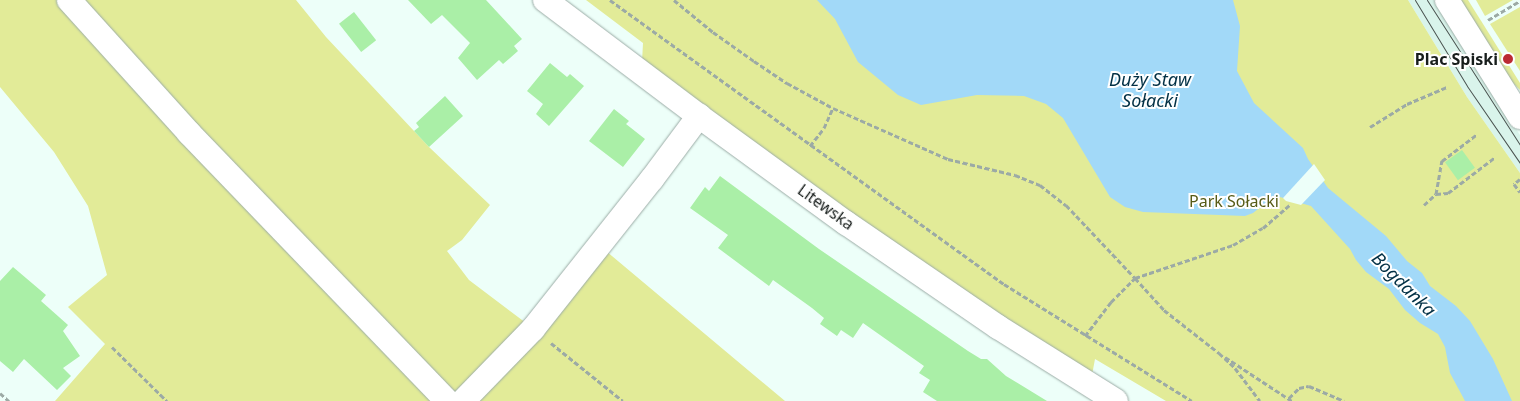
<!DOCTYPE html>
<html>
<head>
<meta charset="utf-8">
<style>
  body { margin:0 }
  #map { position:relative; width:1520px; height:401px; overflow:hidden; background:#edfff9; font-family:"Noto Sans",sans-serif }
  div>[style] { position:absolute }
  .built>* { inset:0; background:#d9f4eb }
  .green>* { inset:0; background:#e2eb98 }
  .water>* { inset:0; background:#a2d9f8 }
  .pier>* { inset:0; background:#edfff9 }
  .building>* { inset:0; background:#aaefa7; transform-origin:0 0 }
  .path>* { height:3px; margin-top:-1.5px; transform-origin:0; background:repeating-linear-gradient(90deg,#9caaa5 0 5px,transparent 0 7.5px) }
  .roads { filter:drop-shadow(0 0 1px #9baca6) drop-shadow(0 0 1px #9baca6) }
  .minor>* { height:24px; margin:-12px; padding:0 12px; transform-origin:12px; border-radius:12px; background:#fff }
  .tram>* { height:1px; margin:-0.5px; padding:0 0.5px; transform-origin:0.5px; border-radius:0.5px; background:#4a5350 }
  .dots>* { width:14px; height:14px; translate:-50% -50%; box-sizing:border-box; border:2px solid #fff; border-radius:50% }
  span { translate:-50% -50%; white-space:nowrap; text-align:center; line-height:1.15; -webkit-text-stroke:4px #fff; paint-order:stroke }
  .poi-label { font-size:16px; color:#171d1b; font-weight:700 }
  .right { translate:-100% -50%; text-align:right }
  .park-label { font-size:16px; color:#565b17 }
  .street-label { font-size:16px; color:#171d1b }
  .water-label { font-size:18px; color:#023045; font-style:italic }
</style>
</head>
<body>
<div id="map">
  <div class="built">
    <i style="clip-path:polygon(1408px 0,1434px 0,1476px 70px,1520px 135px,1520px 173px,1467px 97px)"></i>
  </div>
  <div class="green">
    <i style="clip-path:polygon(0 0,296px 0,326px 37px,429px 147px,490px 205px,462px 240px,447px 251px,469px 280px,526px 323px,606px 251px,785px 401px,55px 401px,105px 344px,68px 307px,107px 275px,88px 206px,54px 152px,0 87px)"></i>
    <i style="clip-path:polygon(586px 0,1408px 0,1467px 97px,1520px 173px,1520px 401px,1166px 401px,1095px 359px,1092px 375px,945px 280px,642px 62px,643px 43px)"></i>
    <i style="clip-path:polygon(1459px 0,1468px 0,1520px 83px,1520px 90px,1511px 81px)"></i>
    <i style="clip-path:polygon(1476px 0,1513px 0,1485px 16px)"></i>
    <i style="clip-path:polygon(1520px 7px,1520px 71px,1490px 24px)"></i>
  </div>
  <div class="water">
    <i style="clip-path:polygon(817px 0,1233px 0,1240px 26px,1237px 71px,1254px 103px,1303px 148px,1308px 159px,1328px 188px,1386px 236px,1407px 261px,1422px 273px,1430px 286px,1456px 306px,1470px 321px,1493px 359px,1512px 401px,1465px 401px,1450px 373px,1445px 347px,1438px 334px,1420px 323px,1405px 310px,1389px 289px,1366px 272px,1356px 260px,1350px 249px,1311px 206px,1280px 197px,1271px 199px,1253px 213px,1245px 216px,1143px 212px,1125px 207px,1110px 197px,1063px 118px,1046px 104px,1024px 96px,977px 95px,921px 105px,898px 95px,858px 62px,835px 19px)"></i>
  </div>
  <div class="pier">
    <i style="clip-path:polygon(1314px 164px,1325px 180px,1301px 205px,1286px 201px,1283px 198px)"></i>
  </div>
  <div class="building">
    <i style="clip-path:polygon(408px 0,486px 0,522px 39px,514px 46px,518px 51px,503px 64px,499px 60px,477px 80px,458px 58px,470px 43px,442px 15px,431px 24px)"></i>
    <i style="left:354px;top:12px;width:36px;height:19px;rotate:52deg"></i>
    <i style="clip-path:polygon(550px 63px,567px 77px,570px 74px,584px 86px,549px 126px,536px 114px,543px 104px,527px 91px)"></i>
    <i style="clip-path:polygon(445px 96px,463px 116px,429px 147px,414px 131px,419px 127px,416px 123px)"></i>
    <i style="clip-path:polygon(614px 109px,629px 121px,626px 124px,645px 139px,623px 167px,589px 141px)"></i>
    <i style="left:1462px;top:150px;width:22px;height:21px;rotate:54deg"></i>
    <i style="clip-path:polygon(720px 176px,819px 249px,968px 351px,981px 359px,987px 359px,1006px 376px,1047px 401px,937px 401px,923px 392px,930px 380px,919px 373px,924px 366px,863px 323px,853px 338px,841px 330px,837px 336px,820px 324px,824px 318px,812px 308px,773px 280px,769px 286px,718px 248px,728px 235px,690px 208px,705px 187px,709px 191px)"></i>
    <i style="clip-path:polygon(13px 267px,46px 295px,41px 301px,68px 325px,63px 331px,80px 356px,63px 368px,71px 376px,57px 390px,24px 359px,13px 372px,0 361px,0 281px)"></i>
  </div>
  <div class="path">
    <i style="left:610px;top:0;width:486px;rotate:35.8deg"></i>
    <i style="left:1004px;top:284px;width:221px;rotate:31.9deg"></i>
    <i style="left:674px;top:0;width:50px;rotate:39.4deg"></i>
    <i style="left:713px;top:32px;width:50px;rotate:35.3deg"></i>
    <i style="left:754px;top:61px;width:40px;rotate:34deg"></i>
    <i style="left:787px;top:83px;width:52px;rotate:28.5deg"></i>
    <i style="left:833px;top:108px;width:126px;rotate:23.9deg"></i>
    <i style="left:948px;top:159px;width:69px;rotate:13.4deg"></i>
    <i style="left:1015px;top:175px;width:27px;rotate:22deg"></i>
    <i style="left:1040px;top:185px;width:33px;rotate:38deg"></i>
    <i style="left:1066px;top:205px;width:100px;rotate:46.6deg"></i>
    <i style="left:1135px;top:278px;width:103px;rotate:-18.6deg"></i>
    <i style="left:1233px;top:245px;width:34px;rotate:-30deg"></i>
    <i style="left:1263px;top:228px;width:35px;rotate:-41deg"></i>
    <i style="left:1488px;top:20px;width:37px;rotate:-31deg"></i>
    <i style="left:1370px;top:127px;width:44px;rotate:-31.9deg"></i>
    <i style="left:1407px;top:104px;width:43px;rotate:-23deg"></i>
    <i style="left:810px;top:146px;width:23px;rotate:-52deg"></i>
    <i style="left:824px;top:128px;width:22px;rotate:-66deg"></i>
    <i style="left:1520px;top:179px;width:8px;rotate:140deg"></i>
    <i style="left:1514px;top:184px;width:10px;rotate:53deg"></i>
    <i style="left:1436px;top:194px;width:12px;rotate:-5deg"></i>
    <i style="left:1448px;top:193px;width:58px;rotate:-37.3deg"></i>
    <i style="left:1424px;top:205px;width:16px;rotate:-43deg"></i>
    <i style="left:1436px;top:194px;width:34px;rotate:-80deg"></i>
    <i style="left:1442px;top:161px;width:43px;rotate:-37.4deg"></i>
    <i style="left:1085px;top:336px;width:43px;rotate:-52.6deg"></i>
    <i style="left:1111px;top:302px;width:34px;rotate:-45deg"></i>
    <i style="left:1135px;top:278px;width:43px;rotate:47.8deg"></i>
    <i style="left:1164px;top:310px;width:70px;rotate:38deg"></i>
    <i style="left:1219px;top:353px;width:22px;rotate:43deg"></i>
    <i style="left:1235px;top:368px;width:41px;rotate:52.9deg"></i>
    <i style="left:551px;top:343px;width:92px;rotate:38.9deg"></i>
    <i style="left:112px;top:347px;width:77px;rotate:44.5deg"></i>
    <i style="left:1225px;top:357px;width:80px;rotate:33.3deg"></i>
    <i style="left:0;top:393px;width:12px;rotate:42deg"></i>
    <i style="left:1289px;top:398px;width:14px;rotate:-45deg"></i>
    <i style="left:1299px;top:388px;width:10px;rotate:-11deg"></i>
    <i style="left:1309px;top:386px;width:38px;rotate:23deg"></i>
  </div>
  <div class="roads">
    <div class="minor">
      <i style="left:69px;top:0;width:179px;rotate:47.9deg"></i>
      <i style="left:189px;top:133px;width:372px;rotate:46.1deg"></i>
      <i style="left:545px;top:0;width:193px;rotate:37deg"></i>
      <i style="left:699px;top:116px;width:182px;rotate:36.1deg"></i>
      <i style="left:846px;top:223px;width:184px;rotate:34.4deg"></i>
      <i style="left:998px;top:327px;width:139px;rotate:32.1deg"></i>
      <i style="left:1447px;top:0;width:138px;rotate:58deg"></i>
      <i style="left:463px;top:401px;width:100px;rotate:-45.8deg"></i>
      <i style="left:533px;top:329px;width:191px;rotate:-51.6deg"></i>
      <i style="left:652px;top:179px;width:79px;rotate:-53.3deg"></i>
    </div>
  </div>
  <div class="tram">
    <i style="left:1415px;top:0;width:100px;rotate:58.8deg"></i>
    <i style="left:1467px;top:86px;width:93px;rotate:55.5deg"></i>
    <i style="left:1427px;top:0;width:172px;rotate:57.3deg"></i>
  </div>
  <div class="dots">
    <i style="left:1508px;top:59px;background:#bb2b33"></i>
  </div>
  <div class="poi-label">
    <span class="right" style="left:1498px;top:59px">Plac Spiski</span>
  </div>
  <div class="park-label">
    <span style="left:1234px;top:201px">Park Sołacki</span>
  </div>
  <div class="street-label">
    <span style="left:826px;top:207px;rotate:36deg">Litewska</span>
  </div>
  <div class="water-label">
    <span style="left:1150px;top:90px">Duży Staw<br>Sołacki</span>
    <span style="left:1404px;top:284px;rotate:45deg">Bogdanka</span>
  </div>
</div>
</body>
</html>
